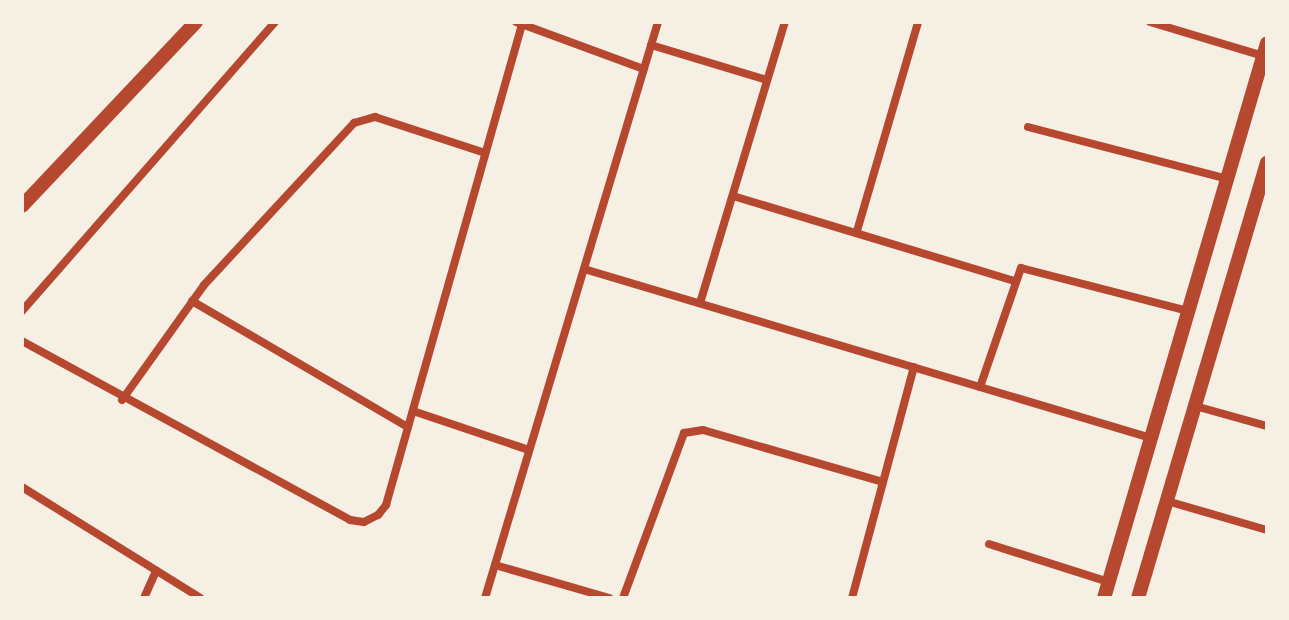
<!DOCTYPE html>
<html>
<head>
<meta charset="utf-8">
<style>
  body { margin:0 }
  #map { position:relative; width:1289px; height:620px; overflow:hidden; background:#f6efe4; font-family:Poppins,sans-serif }
  div>[style] { position:absolute }
  .minor>* { height:8px; margin:-4px; padding:0 4px; transform-origin:4px; border-radius:4px; background:#b5482f }
  .tertiary>* { height:14px; margin:-7px; padding:0 7px; transform-origin:7px; border-radius:7px; background:#b5482f }
  span { translate:-50% -50%; white-space:nowrap; text-align:center; line-height:1.15; -webkit-text-stroke:6px #f6efe4; paint-order:stroke }
  .frame { position:absolute; inset:0; border:24px solid #f6efe4; pointer-events:none }
</style>
</head>
<body>
<div id="map">
  <div class="minor">
    <i style="left:516px;top:22px;width:136px;rotate:20.2deg"></i>
    <i style="left:1150px;top:22px;width:118px;rotate:16.7deg"></i>
    <i style="left:651px;top:45px;width:121px;rotate:16.8deg"></i>
    <i style="left:1028px;top:127px;width:206px;rotate:14.6deg"></i>
    <i style="left:733px;top:196px;width:294px;rotate:16.8deg"></i>
    <i style="left:857px;top:231px;width:218px;rotate:-73.7deg"></i>
    <i style="left:584px;top:269px;width:592px;rotate:16.6deg"></i>
    <i style="left:192px;top:301px;width:250px;rotate:30.3deg"></i>
    <i style="left:700px;top:303px;width:294px;rotate:-73.2deg"></i>
    <i style="left:22px;top:311px;width:384px;rotate:-48.8deg"></i>
    <i style="left:22px;top:341px;width:374px;rotate:28.6deg"></i>
    <i style="left:350px;top:520px;width:14px;rotate:8deg"></i>
    <i style="left:364px;top:522px;width:16px;rotate:-27deg"></i>
    <i style="left:378px;top:515px;width:13px;rotate:-51deg"></i>
    <i style="left:386px;top:505px;width:500px;rotate:-74.2deg"></i>
    <i style="left:980px;top:387px;width:126px;rotate:-71deg"></i>
    <i style="left:1021px;top:268px;width:172px;rotate:14.4deg"></i>
    <i style="left:122px;top:400px;width:141px;rotate:-54.5deg"></i>
    <i style="left:204px;top:285px;width:221px;rotate:-47.2deg"></i>
    <i style="left:354px;top:123px;width:22px;rotate:-16deg"></i>
    <i style="left:375px;top:117px;width:116px;rotate:18.1deg"></i>
    <i style="left:1195px;top:406px;width:75px;rotate:15.5deg"></i>
    <i style="left:413px;top:411px;width:122px;rotate:18.6deg"></i>
    <i style="left:22px;top:487px;width:210px;rotate:31.9deg"></i>
    <i style="left:1167px;top:501px;width:104px;rotate:16.2deg"></i>
    <i style="left:989px;top:544px;width:126px;rotate:17.6deg"></i>
    <i style="left:495px;top:565px;width:119px;rotate:16.1deg"></i>
    <i style="left:144px;top:598px;width:30px;rotate:-66deg"></i>
    <i style="left:485px;top:598px;width:601px;rotate:-73.28deg"></i>
    <i style="left:623px;top:598px;width:176px;rotate:-69.7deg"></i>
    <i style="left:684px;top:433px;width:19px;rotate:-9deg"></i>
    <i style="left:703px;top:430px;width:187px;rotate:16.1deg"></i>
    <i style="left:852px;top:598px;width:239px;rotate:-75deg"></i>
  </div>
  <div class="tertiary">
    <i style="left:22px;top:206px;width:253px;rotate:-46.6deg"></i>
    <i style="left:1104px;top:598px;width:578px;rotate:-73.63deg"></i>
    <i style="left:1138px;top:598px;width:454px;rotate:-73.5deg"></i>
  </div>
  <div class="frame"></div>
</div>
</body>
</html>
